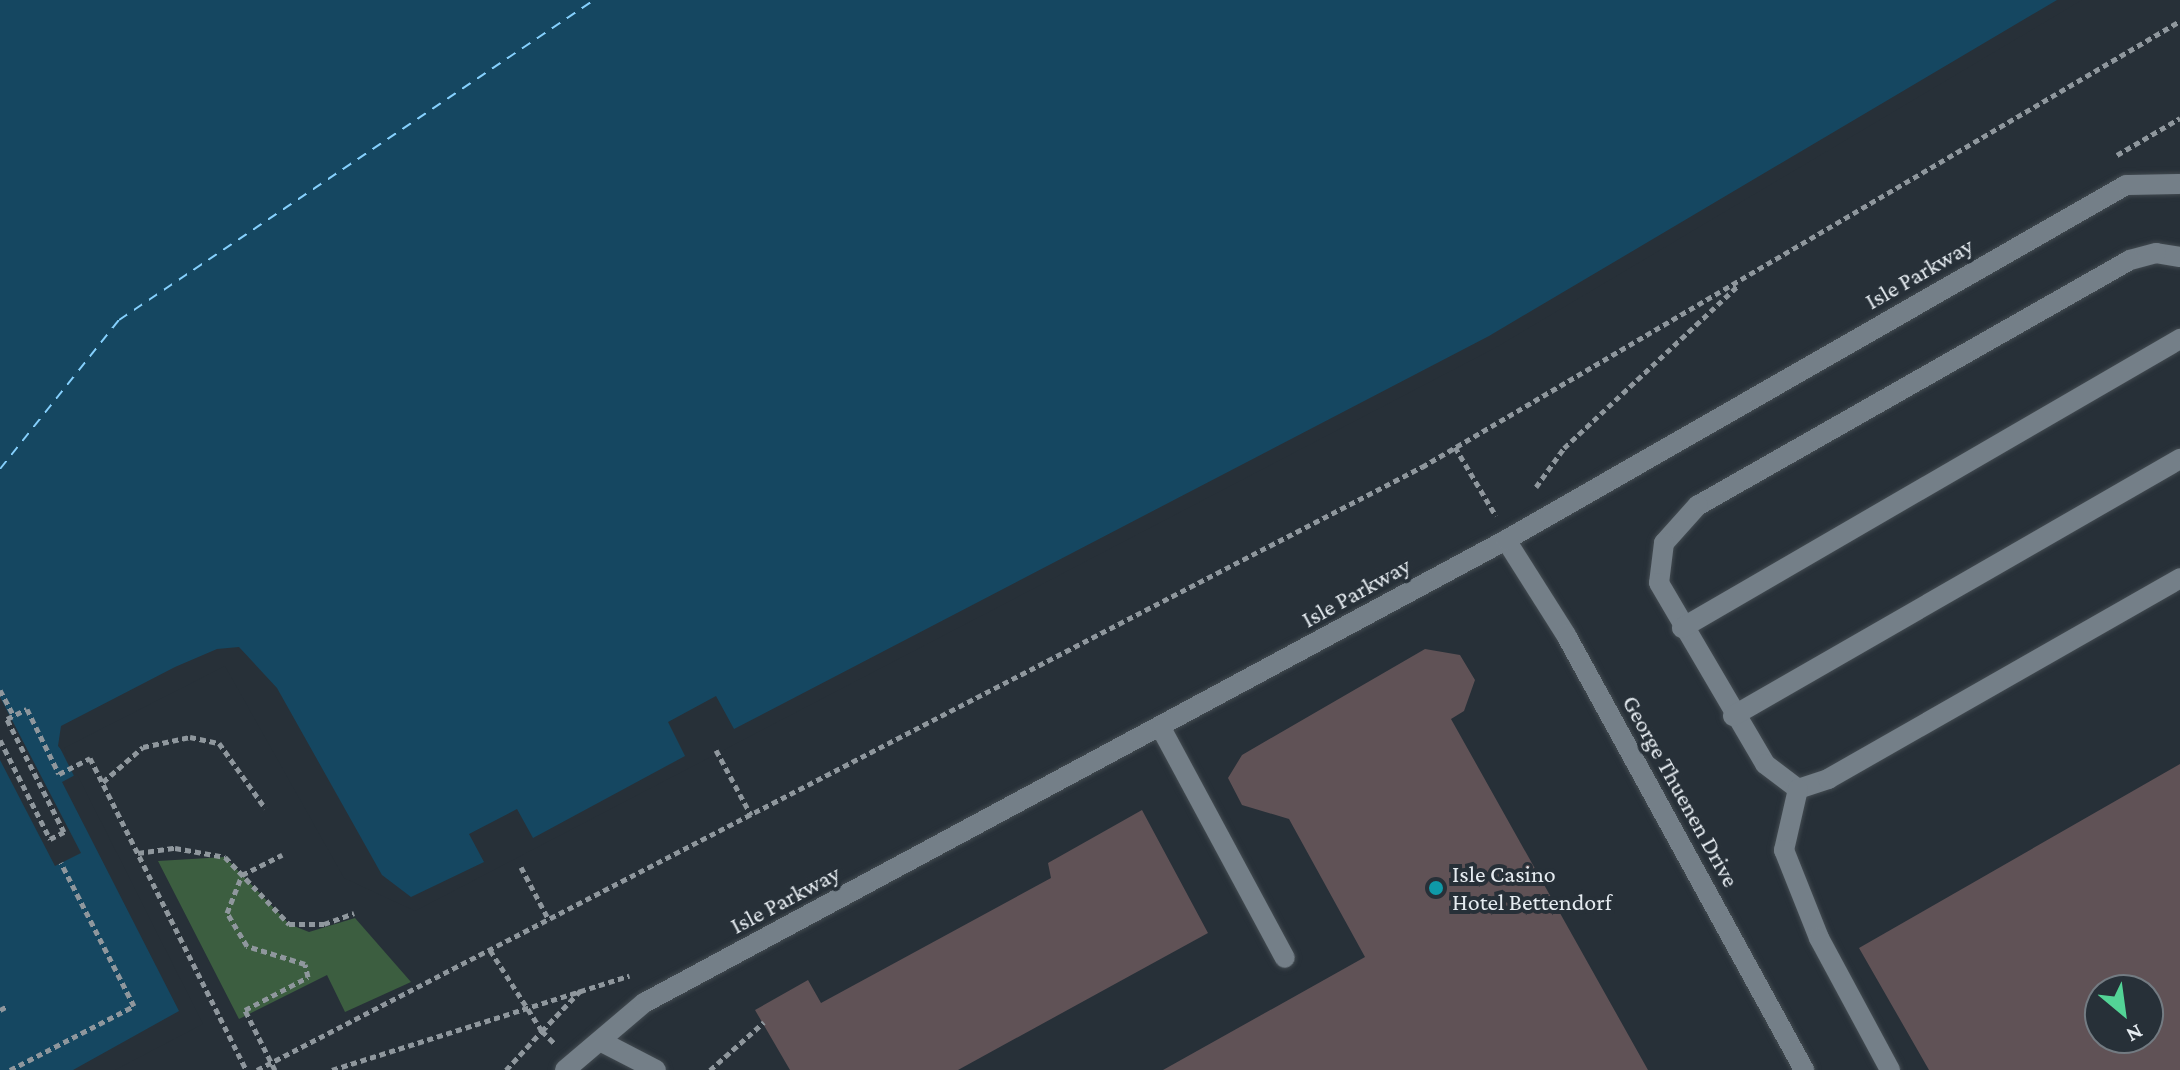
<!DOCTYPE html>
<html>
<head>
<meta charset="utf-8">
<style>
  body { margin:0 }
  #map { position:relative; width:2180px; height:1070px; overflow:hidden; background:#273038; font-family:"Crimson Pro",serif }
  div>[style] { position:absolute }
  .green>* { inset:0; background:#3c5e40 }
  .water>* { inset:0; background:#154761 }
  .pier>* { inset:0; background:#273038 }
  .ferry>* { height:2px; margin-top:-1px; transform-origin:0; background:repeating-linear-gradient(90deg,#85d0fd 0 10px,transparent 0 18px) }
  .building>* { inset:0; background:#605256 }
  .path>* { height:5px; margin-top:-2.5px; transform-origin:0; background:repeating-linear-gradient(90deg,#8f979d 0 6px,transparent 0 10px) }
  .roads { filter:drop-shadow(0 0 2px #434b51) drop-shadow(0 0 2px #434b51) }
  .service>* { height:20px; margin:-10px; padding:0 10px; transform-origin:10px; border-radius:10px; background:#747f88 }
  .minor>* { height:20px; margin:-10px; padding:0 10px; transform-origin:10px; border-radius:10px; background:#747f88 }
  .dots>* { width:22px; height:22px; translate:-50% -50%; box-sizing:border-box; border:4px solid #273038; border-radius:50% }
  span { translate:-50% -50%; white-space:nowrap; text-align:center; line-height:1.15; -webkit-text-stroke:8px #273038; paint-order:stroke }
  .street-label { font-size:24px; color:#e5ebf0 }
  .poi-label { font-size:24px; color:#e5ebf0 }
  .left { translate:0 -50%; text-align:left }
  .north { position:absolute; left:2084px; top:974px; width:80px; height:80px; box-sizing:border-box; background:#273038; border:2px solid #737b82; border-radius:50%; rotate:151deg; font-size:22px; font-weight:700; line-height:32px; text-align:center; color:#e5ebf0 }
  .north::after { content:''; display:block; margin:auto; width:28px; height:36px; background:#53d396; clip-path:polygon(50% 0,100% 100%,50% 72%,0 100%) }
</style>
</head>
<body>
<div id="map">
  <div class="green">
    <i style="clip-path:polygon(225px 857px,289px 924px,309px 932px,355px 918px,411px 982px,345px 1012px,327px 975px,239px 1019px,158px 861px)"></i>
  </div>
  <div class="water">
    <i style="clip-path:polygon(0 0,2078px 0,1567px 300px,413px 907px,348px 876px,226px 661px,59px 746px,199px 1025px,105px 1070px,0 1070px)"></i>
  </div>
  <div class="pier">
    <i style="clip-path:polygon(2057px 0,2082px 0,1495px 348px,415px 911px,344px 878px,225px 666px,64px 748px,68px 757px,58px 746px,61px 726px,175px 667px,217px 649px,239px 647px,277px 688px,382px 875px,411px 897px,484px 862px,469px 834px,517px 809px,533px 838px,685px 756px,668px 722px,716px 696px,734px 729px,1489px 336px)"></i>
    <i style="clip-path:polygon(0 697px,81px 853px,55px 866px,0 760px)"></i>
    <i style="clip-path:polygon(77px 774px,203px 1024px,115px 1070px,73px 1070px,179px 1011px,62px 782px)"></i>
  </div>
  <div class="ferry">
    <i style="left:0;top:469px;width:191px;rotate:-51.4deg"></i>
    <i style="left:119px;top:320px;width:573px;rotate:-33.97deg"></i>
  </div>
  <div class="building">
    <i style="clip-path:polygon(1425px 649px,1460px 655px,1475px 680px,1464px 711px,1451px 719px,1648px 1070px,1163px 1070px,1365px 957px,1289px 819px,1242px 805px,1228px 778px,1242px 755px)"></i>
    <i style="clip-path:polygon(evenodd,2180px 764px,2180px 1070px,1929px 1070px,1859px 948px,2180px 764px,2100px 990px,2148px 990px,2148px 1038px,2100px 1038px,2100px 990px)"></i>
    <i style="clip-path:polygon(1142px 810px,1208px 933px,958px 1070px,790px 1070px,755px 1010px,808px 980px,821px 1003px,1051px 878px,1048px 863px)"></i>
  </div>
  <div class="path">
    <i style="left:2117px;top:155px;width:73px;rotate:-30.4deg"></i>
    <i style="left:1455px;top:447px;width:80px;rotate:59.3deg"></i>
    <i style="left:1536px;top:487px;width:48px;rotate:-54.3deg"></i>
    <i style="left:1564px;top:448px;width:238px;rotate:-43deg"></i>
    <i style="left:0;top:690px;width:30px;rotate:62deg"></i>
    <i style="left:0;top:740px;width:111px;rotate:63.2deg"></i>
    <i style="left:50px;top:839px;width:16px;rotate:-27deg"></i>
    <i style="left:64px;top:832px;width:127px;rotate:-116.8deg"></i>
    <i style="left:7px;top:719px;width:22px;rotate:-27deg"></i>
    <i style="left:27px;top:709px;width:72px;rotate:63.8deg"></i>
    <i style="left:59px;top:774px;width:35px;rotate:-27deg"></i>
    <i style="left:90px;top:758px;width:349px;rotate:63.4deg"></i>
    <i style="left:716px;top:750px;width:74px;rotate:61.7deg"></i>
    <i style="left:103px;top:782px;width:53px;rotate:-41.2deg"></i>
    <i style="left:143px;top:747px;width:48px;rotate:-12deg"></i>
    <i style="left:190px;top:737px;width:30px;rotate:12deg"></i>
    <i style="left:219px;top:743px;width:80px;rotate:54.7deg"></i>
    <i style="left:138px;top:853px;width:37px;rotate:-8deg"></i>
    <i style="left:175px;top:848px;width:51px;rotate:10.2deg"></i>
    <i style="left:225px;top:857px;width:93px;rotate:46.3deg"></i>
    <i style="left:289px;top:924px;width:35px"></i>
    <i style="left:324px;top:924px;width:32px;rotate:-20deg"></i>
    <i style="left:521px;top:867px;width:60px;rotate:62.2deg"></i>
    <i style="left:490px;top:950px;width:96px;rotate:57.3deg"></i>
    <i style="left:542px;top:1031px;width:58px;rotate:-46.4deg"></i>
    <i style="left:0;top:1010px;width:7px;rotate:-27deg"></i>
    <i style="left:10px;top:1070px;width:140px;rotate:-27.3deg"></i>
    <i style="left:134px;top:1006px;width:161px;rotate:-117deg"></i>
    <i style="left:257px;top:1070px;width:1312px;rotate:-27.37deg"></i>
    <i style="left:1422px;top:467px;width:879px;rotate:-30.47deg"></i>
    <i style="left:275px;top:1070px;width:67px;rotate:-116.6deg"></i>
    <i style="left:245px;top:1010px;width:71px;rotate:-27.6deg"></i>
    <i style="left:308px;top:977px;width:13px;rotate:-103deg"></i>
    <i style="left:305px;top:964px;width:61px;rotate:-162.8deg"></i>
    <i style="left:247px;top:946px;width:39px;rotate:-121deg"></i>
    <i style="left:227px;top:913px;width:41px;rotate:-68.5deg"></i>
    <i style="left:242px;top:875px;width:45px;rotate:-26.6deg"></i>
    <i style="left:332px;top:1070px;width:312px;rotate:-17.6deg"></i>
    <i style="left:506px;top:1070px;width:53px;rotate:-47.3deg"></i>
    <i style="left:542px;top:1031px;width:18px;rotate:45deg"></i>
    <i style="left:710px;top:1070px;width:72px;rotate:-41.6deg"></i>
  </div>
  <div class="roads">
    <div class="service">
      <i style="left:2180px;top:257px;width:24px;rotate:-171deg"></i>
      <i style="left:2156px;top:253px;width:27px;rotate:165deg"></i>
      <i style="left:2130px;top:260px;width:497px;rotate:150.4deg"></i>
      <i style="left:1698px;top:505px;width:51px;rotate:131.8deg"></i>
      <i style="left:1664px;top:543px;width:40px;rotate:97.1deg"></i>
      <i style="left:1659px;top:583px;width:210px;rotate:59.6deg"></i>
      <i style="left:1765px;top:764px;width:41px;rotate:37.1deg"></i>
      <i style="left:1798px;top:789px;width:32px;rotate:-18deg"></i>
      <i style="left:1828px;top:779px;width:405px;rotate:-29.7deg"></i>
      <i style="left:1682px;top:628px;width:576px;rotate:-30.13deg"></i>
      <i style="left:1733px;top:716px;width:516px;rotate:-29.9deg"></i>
      <i style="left:1161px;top:728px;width:261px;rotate:61.7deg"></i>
      <i style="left:1798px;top:789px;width:63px;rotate:102.9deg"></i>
      <i style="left:1784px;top:850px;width:95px;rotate:68.3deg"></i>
      <i style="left:1819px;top:938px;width:150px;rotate:61.7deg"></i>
      <i style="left:600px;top:1041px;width:63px;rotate:27.4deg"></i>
    </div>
    <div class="minor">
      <i style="left:1506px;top:540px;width:112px;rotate:57.7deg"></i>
      <i style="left:1566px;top:635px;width:496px;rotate:61.3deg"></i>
      <i style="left:565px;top:1070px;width:104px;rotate:-40.3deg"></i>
      <i style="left:644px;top:1003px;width:978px;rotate:-28.24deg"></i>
      <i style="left:1506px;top:540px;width:714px;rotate:-29.79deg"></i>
      <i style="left:2126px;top:185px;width:54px;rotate:-1.1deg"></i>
    </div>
  </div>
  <div class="dots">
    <i style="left:1436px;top:888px;background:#0f9aa8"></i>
  </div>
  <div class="street-label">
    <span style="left:1919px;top:273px;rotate:-30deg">Isle Parkway</span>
    <span style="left:1356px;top:592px;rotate:-29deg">Isle Parkway</span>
    <span style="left:1681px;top:791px;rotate:61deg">George Thuenen Drive</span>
    <span style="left:785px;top:899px;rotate:-28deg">Isle Parkway</span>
  </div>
  <div class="poi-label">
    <span class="left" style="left:1452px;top:888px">Isle Casino<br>Hotel Bettendorf</span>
  </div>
  <div class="north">N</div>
</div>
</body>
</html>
